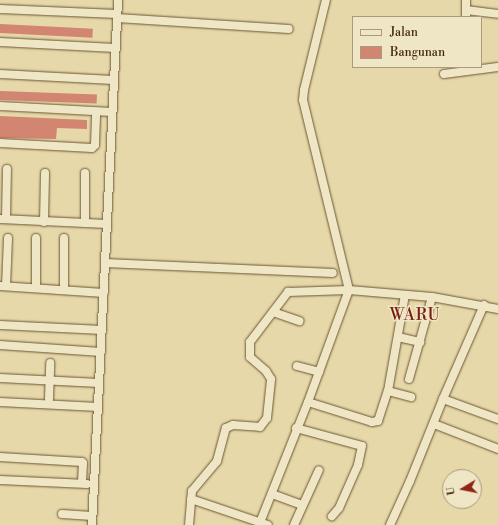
<!DOCTYPE html>
<html>
<head>
<meta charset="utf-8">
<style>
  body { margin:0 }
  #map { position:relative; width:498px; height:525px; overflow:hidden; background:#e6d8a8; font-family:"Libre Bodoni",serif }
  div>[style] { position:absolute }
  .building>* { inset:0; background:#d28570; transform-origin:0 0 }
  .roads { filter:drop-shadow(0 0 1px #6c5534) drop-shadow(0 0 1px #6c5534) }
  .minor>* { height:8px; margin:-4px; padding:0 4px; transform-origin:4px; border-radius:4px; background:#efe6c6 }
  span { translate:-50% -50%; white-space:nowrap; text-align:center; line-height:1.15; -webkit-text-stroke:3px #efe6c6; paint-order:stroke }
  .quarter-label { font-size:16px; color:#7a1f14; letter-spacing:1px }
  .legend { position:absolute; left:352px; top:16px; width:130px; height:52px; box-sizing:border-box; background:#efe6c6; border:1px solid #ab9a7c; margin:0; padding:5px 7px; list-style:none; font-size:12px; color:#44290d }
  .legend li { display:flex; align-items:center; gap:8px; height:20px }
  .legend b { width:20px; border:1px solid #ab9a7c }
  .north { position:absolute; left:442px; top:469px; width:40px; height:40px; box-sizing:border-box; background:#efe6c6; border:1px solid #ab9a7c; border-radius:50%; rotate:260deg; font-size:11px; font-weight:700; line-height:16px; text-align:center; color:#44290d }
  .north::after { content:''; display:block; margin:auto; width:14px; height:18px; background:#8f2418; clip-path:polygon(50% 0,100% 100%,50% 72%,0 100%) }
</style>
</head>
<body>
<div id="map">
  <div class="building">
    <i style="left:0;top:24px;width:93px;height:9px;rotate:3deg"></i>
    <i style="left:0;top:91px;width:97px;height:9px;rotate:2deg"></i>
    <i style="clip-path:polygon(0 116px,87px 120px,87px 129px,57px 128px,56px 139px,0 138px)"></i>
  </div>
  <div class="roads">
    <div class="minor">
      <i style="left:466px;top:0;width:17px;rotate:90deg"></i>
      <i style="left:0;top:9px;width:117px;rotate:2.4deg"></i>
      <i style="left:466px;top:10px;width:32px;rotate:7deg"></i>
      <i style="left:117px;top:18px;width:172px;rotate:3.7deg"></i>
      <i style="left:0;top:42px;width:115px;rotate:3deg"></i>
      <i style="left:0;top:74px;width:113px;rotate:3deg"></i>
      <i style="left:444px;top:74px;width:54px;rotate:-7.4deg"></i>
      <i style="left:0;top:106px;width:112px;rotate:3.1deg"></i>
      <i style="left:0;top:143px;width:92px;rotate:3.1deg"></i>
      <i style="left:92px;top:148px;width:4px;rotate:-45deg"></i>
      <i style="left:95px;top:145px;width:33px;rotate:-88deg"></i>
      <i style="left:0;top:219px;width:107px;rotate:2.7deg"></i>
      <i style="left:6px;top:219px;width:50px;rotate:-88.9deg"></i>
      <i style="left:44px;top:222px;width:49px;rotate:-88.8deg"></i>
      <i style="left:85px;top:223px;width:50px;rotate:-90deg"></i>
      <i style="left:64px;top:238px;width:51px;rotate:90deg"></i>
      <i style="left:105px;top:263px;width:228px;rotate:2.5deg"></i>
      <i style="left:0;top:286px;width:104px;rotate:3.9deg"></i>
      <i style="left:6px;top:286px;width:48px;rotate:-87.6deg"></i>
      <i style="left:36px;top:288px;width:50px;rotate:-90deg"></i>
      <i style="left:484px;top:305px;width:103px;rotate:113.6deg"></i>
      <i style="left:443px;top:399px;width:59px;rotate:20deg"></i>
      <i style="left:273px;top:312px;width:28px;rotate:19deg"></i>
      <i style="left:0;top:325px;width:102px;rotate:2.8deg"></i>
      <i style="left:398px;top:337px;width:23px;rotate:13deg"></i>
      <i style="left:0;top:345px;width:101px;rotate:4deg"></i>
      <i style="left:297px;top:366px;width:23px;rotate:15deg"></i>
      <i style="left:0;top:378px;width:99px;rotate:2.9deg"></i>
      <i style="left:409px;top:379px;width:85px;rotate:-74.3deg"></i>
      <i style="left:388px;top:391px;width:24px;rotate:15deg"></i>
      <i style="left:49px;top:399px;width:36px;rotate:-88deg"></i>
      <i style="left:0;top:402px;width:98px;rotate:2.9deg"></i>
      <i style="left:308px;top:402px;width:67px;rotate:17.4deg"></i>
      <i style="left:372px;top:422px;width:6px;rotate:-9deg"></i>
      <i style="left:378px;top:421px;width:32px;rotate:-72deg"></i>
      <i style="left:388px;top:391px;width:97px;rotate:-80deg"></i>
      <i style="left:434px;top:424px;width:69px;rotate:21.3deg"></i>
      <i style="left:296px;top:428px;width:68px;rotate:15.3deg"></i>
      <i style="left:362px;top:446px;width:19px;rotate:102deg"></i>
      <i style="left:358px;top:465px;width:47px;rotate:113.8deg"></i>
      <i style="left:339px;top:508px;width:11px;rotate:131deg"></i>
      <i style="left:0;top:457px;width:82px;rotate:3.5deg"></i>
      <i style="left:82px;top:462px;width:1px;rotate:45deg"></i>
      <i style="left:83px;top:463px;width:20px;rotate:93deg"></i>
      <i style="left:0;top:480px;width:87px;rotate:2.6deg"></i>
      <i style="left:272px;top:494px;width:32px;rotate:20deg"></i>
      <i style="left:191px;top:499px;width:81px;rotate:18.7deg"></i>
      <i style="left:62px;top:514px;width:30px;rotate:4deg"></i>
      <i style="left:92px;top:525px;width:526px;rotate:-87.16deg"></i>
      <i style="left:189px;top:525px;width:34px;rotate:-85deg"></i>
      <i style="left:192px;top:491px;width:39px;rotate:-50deg"></i>
      <i style="left:217px;top:461px;width:34px;rotate:-75deg"></i>
      <i style="left:226px;top:428px;width:8px;rotate:-23deg"></i>
      <i style="left:233px;top:425px;width:27px;rotate:4deg"></i>
      <i style="left:260px;top:427px;width:11px;rotate:-52deg"></i>
      <i style="left:267px;top:418px;width:39px;rotate:-84deg"></i>
      <i style="left:271px;top:379px;width:9px;rotate:-122deg"></i>
      <i style="left:266px;top:371px;width:21px;rotate:-139deg"></i>
      <i style="left:250px;top:357px;width:15px;rotate:-90deg"></i>
      <i style="left:250px;top:342px;width:63px;rotate:-52.8deg"></i>
      <i style="left:288px;top:292px;width:61px;rotate:-1.9deg"></i>
      <i style="left:349px;top:290px;width:83px;rotate:4.8deg"></i>
      <i style="left:432px;top:297px;width:67px;rotate:10.3deg"></i>
      <i style="left:259px;top:525px;width:132px;rotate:-68.3deg"></i>
      <i style="left:308px;top:402px;width:119px;rotate:-69.9deg"></i>
      <i style="left:349px;top:290px;width:195px;rotate:-103.6deg"></i>
      <i style="left:303px;top:100px;width:10px;rotate:-84deg"></i>
      <i style="left:304px;top:90px;width:93px;rotate:-76.3deg"></i>
      <i style="left:294px;top:525px;width:60px;rotate:-65.6deg"></i>
      <i style="left:390px;top:525px;width:48px;rotate:-65.6deg"></i>
      <i style="left:410px;top:481px;width:88px;rotate:-68.1deg"></i>
    </div>
  </div>
  <div class="quarter-label">
    <span style="left:415px;top:315px">WARU</span>
  </div>
  <ul class="legend">
  <li><b style="height:5px;background:#efe6c6"></b>Jalan</li>
  <li><b style="height:11px;background:#d28570"></b>Bangunan</li>
  </ul>
  <div class="north">U</div>
</div>
</body>
</html>
